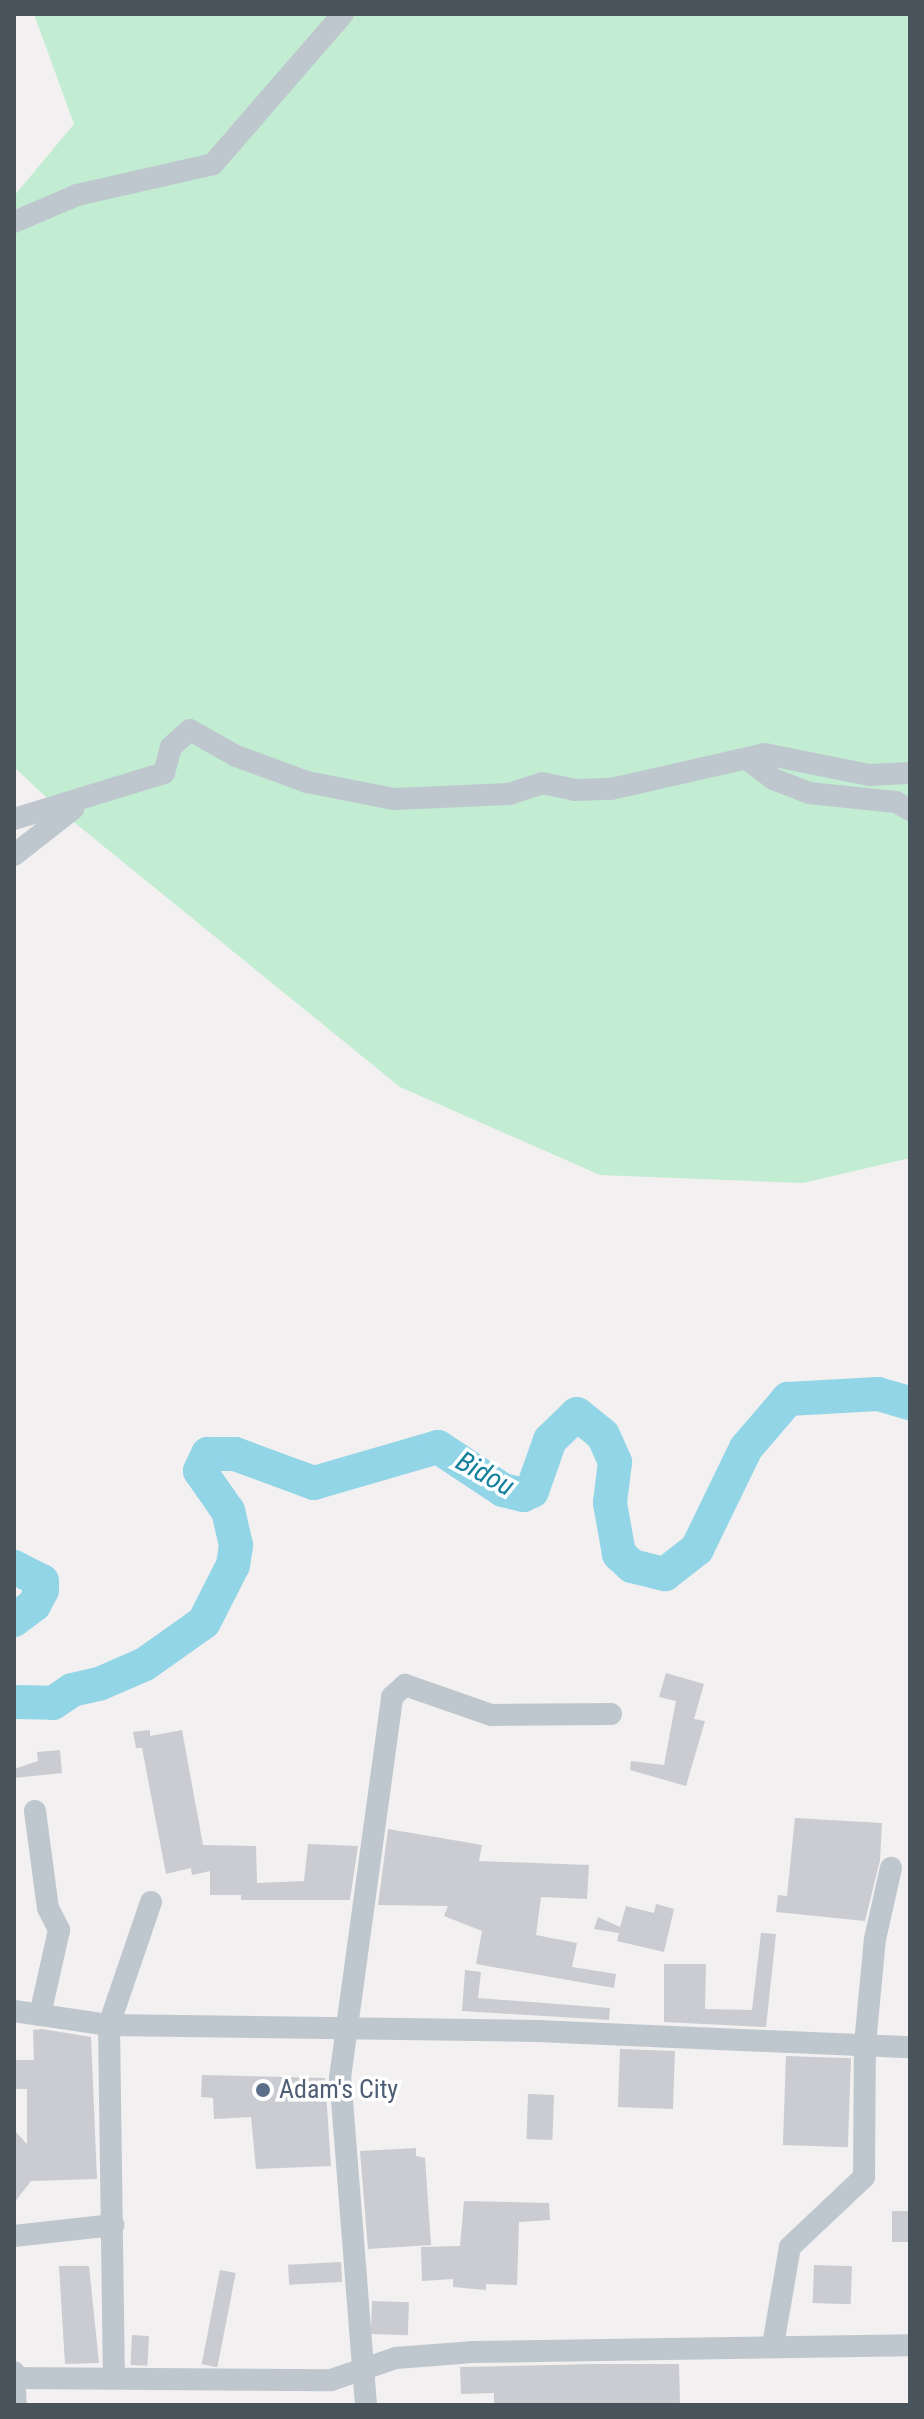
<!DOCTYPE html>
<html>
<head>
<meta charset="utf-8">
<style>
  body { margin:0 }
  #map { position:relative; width:924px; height:2419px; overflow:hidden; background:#f2f0f0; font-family:"Roboto Condensed",sans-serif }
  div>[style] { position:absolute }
  .green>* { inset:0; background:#c2edd2 }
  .river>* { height:34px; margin:-17px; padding:0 17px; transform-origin:17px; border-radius:17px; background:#91d5e7 }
  .building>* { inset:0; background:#caccd2; transform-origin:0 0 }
  .street>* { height:22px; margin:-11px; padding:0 11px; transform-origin:11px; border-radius:11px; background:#bfc7ce }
  .dots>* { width:22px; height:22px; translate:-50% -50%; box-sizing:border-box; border:4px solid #fff; border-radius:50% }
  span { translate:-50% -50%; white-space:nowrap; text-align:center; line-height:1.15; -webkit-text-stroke:7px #fff; paint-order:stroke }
  .service-label { font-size:26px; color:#4e5e75 }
  .left { translate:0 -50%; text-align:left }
  .water-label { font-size:28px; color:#15809c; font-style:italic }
  .frame { position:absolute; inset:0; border:16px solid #49535c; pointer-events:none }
</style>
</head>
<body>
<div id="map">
  <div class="green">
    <i style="clip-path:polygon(34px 14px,910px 14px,910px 1158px,803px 1183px,600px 1175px,400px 1087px,64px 814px,14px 767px,14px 196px,74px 124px)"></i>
  </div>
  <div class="river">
    <i style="left:14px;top:1567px;width:31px;rotate:27deg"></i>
    <i style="left:42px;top:1581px;width:9px;rotate:90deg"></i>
    <i style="left:42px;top:1590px;width:17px;rotate:118deg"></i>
    <i style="left:34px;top:1605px;width:25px;rotate:143deg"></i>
    <i style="left:14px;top:1702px;width:39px;rotate:1deg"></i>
    <i style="left:53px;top:1703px;width:23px;rotate:-34deg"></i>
    <i style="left:72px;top:1690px;width:28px;rotate:-13deg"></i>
    <i style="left:99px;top:1684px;width:50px;rotate:-23.5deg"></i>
    <i style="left:145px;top:1664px;width:72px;rotate:-35.4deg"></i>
    <i style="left:204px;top:1622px;width:64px;rotate:-63deg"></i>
    <i style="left:233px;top:1565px;width:20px;rotate:-81deg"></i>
    <i style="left:236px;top:1545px;width:35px;rotate:-103deg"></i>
    <i style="left:228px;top:1511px;width:49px;rotate:-125deg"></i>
    <i style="left:200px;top:1471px;width:19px;rotate:-65deg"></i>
    <i style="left:208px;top:1454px;width:27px"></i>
    <i style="left:235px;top:1454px;width:84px;rotate:20.2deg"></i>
    <i style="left:314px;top:1483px;width:129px;rotate:-16.2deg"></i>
    <i style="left:438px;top:1447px;width:78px;rotate:33.5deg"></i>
    <i style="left:503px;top:1490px;width:21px;rotate:14deg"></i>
    <i style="left:523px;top:1495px;width:10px;rotate:-24deg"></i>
    <i style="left:532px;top:1491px;width:54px;rotate:-70.6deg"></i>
    <i style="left:550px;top:1440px;width:37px;rotate:-44deg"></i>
    <i style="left:577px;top:1414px;width:33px;rotate:39deg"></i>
    <i style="left:603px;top:1435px;width:30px;rotate:66deg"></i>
    <i style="left:615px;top:1462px;width:41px;rotate:97deg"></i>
    <i style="left:610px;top:1503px;width:52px;rotate:80deg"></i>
    <i style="left:619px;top:1554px;width:18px;rotate:43deg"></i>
    <i style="left:632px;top:1566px;width:34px;rotate:14deg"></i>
    <i style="left:665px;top:1574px;width:41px;rotate:-38deg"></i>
    <i style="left:697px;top:1549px;width:112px;rotate:-64.1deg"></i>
    <i style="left:746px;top:1448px;width:65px;rotate:-49.4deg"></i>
    <i style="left:788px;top:1399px;width:90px;rotate:-3.2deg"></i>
    <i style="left:878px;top:1394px;width:33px;rotate:16deg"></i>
  </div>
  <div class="building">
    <i style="clip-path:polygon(666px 1673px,704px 1684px,694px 1719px,705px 1721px,686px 1786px,630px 1770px,631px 1761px,664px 1765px,676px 1701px,659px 1697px)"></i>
    <i style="clip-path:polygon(150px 1730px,150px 1736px,182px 1730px,203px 1845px,256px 1846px,257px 1883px,304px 1881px,308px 1844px,358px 1846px,350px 1900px,241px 1900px,241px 1895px,210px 1895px,210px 1871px,192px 1875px,191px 1868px,166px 1874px,142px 1748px,136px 1748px,133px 1732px)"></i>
    <i style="clip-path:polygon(60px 1750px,62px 1773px,14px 1778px,14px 1769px,38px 1761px,37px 1752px)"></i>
    <i style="clip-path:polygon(795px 1818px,882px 1823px,880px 1860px,865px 1921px,776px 1912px,778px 1895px,787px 1896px)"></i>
    <i style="clip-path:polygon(388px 1829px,482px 1845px,479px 1861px,589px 1865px,587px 1899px,541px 1897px,536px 1935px,577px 1943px,572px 1967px,616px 1974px,614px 1988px,476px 1964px,482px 1931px,444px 1916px,448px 1906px,378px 1905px)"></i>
    <i style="clip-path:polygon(656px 1904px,674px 1909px,664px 1952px,617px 1941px,619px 1933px,594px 1929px,598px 1917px,620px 1927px,626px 1906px,654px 1913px)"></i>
    <i style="clip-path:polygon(761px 1933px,776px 1934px,766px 2027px,664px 2022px,664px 1964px,706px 1964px,705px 2009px,752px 2010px)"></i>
    <i style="clip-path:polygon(465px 1970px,481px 1972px,478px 1998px,610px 2008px,609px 2020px,462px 2011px)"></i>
    <i style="clip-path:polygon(42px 2029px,91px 2037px,97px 2179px,31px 2181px,14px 2203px,14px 2130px,27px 2144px,27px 2089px,14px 2089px,14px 2060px,34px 2060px,33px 2030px)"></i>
    <i style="left:620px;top:2049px;width:55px;height:58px;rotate:2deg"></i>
    <i style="left:786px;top:2056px;width:65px;height:89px;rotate:2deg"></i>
    <i style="clip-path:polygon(202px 2075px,325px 2078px,331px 2166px,256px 2169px,251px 2117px,214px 2119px,213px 2098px,201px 2097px)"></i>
    <i style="left:528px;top:2094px;width:26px;height:45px;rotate:2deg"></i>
    <i style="clip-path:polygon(416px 2148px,416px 2156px,425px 2158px,431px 2245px,368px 2249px,360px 2151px)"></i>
    <i style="clip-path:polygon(464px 2201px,549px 2203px,550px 2220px,519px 2222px,517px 2285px,486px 2284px,486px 2290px,453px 2287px,453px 2279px,422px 2281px,421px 2247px,460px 2246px)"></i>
    <i style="left:892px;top:2211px;width:18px;height:31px"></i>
    <i style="left:341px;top:2262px;width:20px;height:53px;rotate:87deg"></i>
    <i style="left:814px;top:2265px;width:38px;height:38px;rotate:2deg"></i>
    <i style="clip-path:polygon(59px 2266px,89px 2266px,99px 2363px,65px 2364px)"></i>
    <i style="left:220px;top:2270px;width:16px;height:96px;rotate:11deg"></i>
    <i style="left:372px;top:2301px;width:37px;height:33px;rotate:2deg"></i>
    <i style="left:132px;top:2335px;width:17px;height:30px;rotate:3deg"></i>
    <i style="clip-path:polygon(594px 2364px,679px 2364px,680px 2405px,494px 2405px,494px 2393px,461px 2394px,460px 2367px)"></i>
  </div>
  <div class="street">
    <i style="left:14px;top:222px;width:69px;rotate:-23.2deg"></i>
    <i style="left:77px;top:195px;width:139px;rotate:-12.8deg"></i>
    <i style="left:213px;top:164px;width:198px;rotate:-49.1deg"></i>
    <i style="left:748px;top:760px;width:31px;rotate:37deg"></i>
    <i style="left:773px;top:779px;width:39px;rotate:21deg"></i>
    <i style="left:809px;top:793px;width:87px;rotate:5.9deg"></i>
    <i style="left:896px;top:802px;width:16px;rotate:30deg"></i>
    <i style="left:14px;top:819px;width:157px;rotate:-17deg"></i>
    <i style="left:164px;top:773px;width:27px;rotate:-75deg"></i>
    <i style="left:171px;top:747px;width:25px;rotate:-42deg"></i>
    <i style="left:190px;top:730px;width:53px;rotate:29.5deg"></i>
    <i style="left:236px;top:756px;width:76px;rotate:20.1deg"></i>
    <i style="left:307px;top:782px;width:89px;rotate:11.1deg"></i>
    <i style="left:394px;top:799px;width:115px;rotate:-2.5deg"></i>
    <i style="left:509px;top:794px;width:35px;rotate:-18deg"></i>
    <i style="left:542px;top:783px;width:33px;rotate:12deg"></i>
    <i style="left:574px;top:790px;width:37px;rotate:-2deg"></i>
    <i style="left:611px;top:789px;width:158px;rotate:-12.8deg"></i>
    <i style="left:765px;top:754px;width:106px;rotate:11.4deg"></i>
    <i style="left:869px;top:775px;width:41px;rotate:-2.8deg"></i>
    <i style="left:14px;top:855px;width:75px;rotate:-37.9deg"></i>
    <i style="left:35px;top:1811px;width:98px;rotate:82.4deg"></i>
    <i style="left:48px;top:1908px;width:25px;rotate:63deg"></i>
    <i style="left:59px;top:1930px;width:87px;rotate:102.6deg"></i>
    <i style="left:151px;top:1902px;width:130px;rotate:108.9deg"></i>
    <i style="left:109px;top:2025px;width:428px;rotate:0.8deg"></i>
    <i style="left:537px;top:2031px;width:373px;rotate:2.5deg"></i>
    <i style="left:14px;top:2011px;width:96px;rotate:8.4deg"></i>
    <i style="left:109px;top:2025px;width:352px;rotate:89.2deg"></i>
    <i style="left:14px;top:2236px;width:100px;rotate:-6.3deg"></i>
    <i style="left:773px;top:2345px;width:99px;rotate:-80.2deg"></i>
    <i style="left:790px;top:2247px;width:102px;rotate:-43.4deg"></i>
    <i style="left:864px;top:2177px;width:133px;rotate:-89.6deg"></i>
    <i style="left:865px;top:2044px;width:105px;rotate:-84.6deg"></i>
    <i style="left:875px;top:1939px;width:73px;rotate:-77.3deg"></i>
    <i style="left:14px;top:2372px;width:33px;rotate:87deg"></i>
    <i style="left:14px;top:2378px;width:317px;rotate:0.4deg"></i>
    <i style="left:331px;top:2380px;width:69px;rotate:-18.7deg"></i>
    <i style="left:396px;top:2358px;width:77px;rotate:-4.5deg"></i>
    <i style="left:473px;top:2352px;width:437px;rotate:-0.9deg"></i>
    <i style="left:366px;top:2405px;width:328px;rotate:-94.5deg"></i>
    <i style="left:340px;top:2078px;width:385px;rotate:-82.2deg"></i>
    <i style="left:392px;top:1697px;width:18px;rotate:-43deg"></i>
    <i style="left:405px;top:1685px;width:91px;rotate:19.2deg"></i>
    <i style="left:491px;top:1715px;width:120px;rotate:-0.5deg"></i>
  </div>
  <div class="dots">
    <i style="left:263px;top:2090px;background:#5c6f8a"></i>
  </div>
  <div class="service-label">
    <span class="left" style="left:279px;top:2090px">Adam's City</span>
  </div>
  <div class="water-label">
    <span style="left:485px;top:1474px;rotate:29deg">Bidou</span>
  </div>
  <div class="frame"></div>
</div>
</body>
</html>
